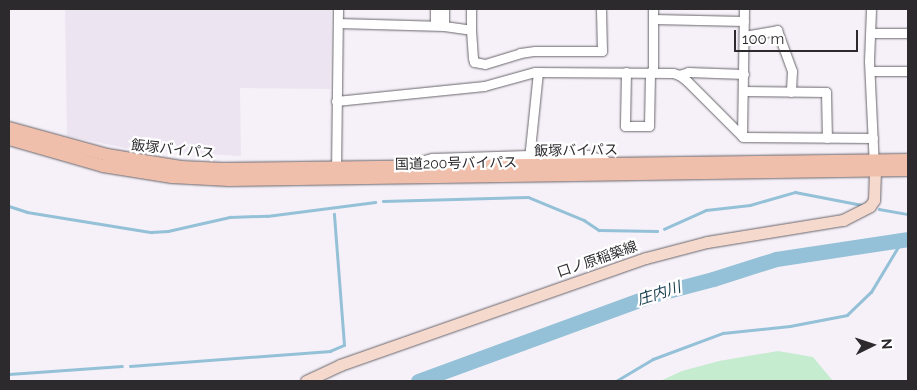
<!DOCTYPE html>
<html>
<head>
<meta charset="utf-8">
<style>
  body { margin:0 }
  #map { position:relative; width:917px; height:390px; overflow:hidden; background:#f6f1f8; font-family:Raleway,"Noto Sans JP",sans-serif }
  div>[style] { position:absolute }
  .built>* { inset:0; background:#ede4f2 }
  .green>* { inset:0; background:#c6ecd0 }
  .stream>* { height:2.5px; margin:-1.25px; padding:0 1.25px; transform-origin:1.25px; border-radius:1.25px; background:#94c1d7 }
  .river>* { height:15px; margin:-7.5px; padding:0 7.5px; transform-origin:7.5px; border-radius:7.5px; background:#94c1d7 }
  .roads { filter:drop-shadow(0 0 1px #69656c) drop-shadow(0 0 1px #69656c) }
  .minor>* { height:9px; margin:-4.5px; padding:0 4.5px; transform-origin:4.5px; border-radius:4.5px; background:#fff }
  .major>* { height:11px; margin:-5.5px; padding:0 5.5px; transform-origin:5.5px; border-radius:5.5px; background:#f6d9cd }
  .highway>* { height:12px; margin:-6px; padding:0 6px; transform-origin:6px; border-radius:6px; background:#f0bfab }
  span { translate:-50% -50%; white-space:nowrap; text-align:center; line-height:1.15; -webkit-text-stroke:4.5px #fff; paint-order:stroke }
  .street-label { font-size:14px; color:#2c2a2d }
  .water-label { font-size:15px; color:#163e4e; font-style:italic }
  .frame { position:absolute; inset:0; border:10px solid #2c2a2d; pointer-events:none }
  .north { position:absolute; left:847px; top:320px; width:50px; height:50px; -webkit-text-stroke:4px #fff; paint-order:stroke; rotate:86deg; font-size:14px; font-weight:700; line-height:20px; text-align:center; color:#2c2a2d }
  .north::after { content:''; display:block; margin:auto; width:18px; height:22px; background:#2c2a2d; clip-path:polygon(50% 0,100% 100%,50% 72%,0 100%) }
  .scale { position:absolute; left:734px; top:30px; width:124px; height:22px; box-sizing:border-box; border:2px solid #2c2a2d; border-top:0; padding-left:6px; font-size:15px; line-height:18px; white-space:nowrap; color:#2c2a2d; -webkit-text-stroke:4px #fff; paint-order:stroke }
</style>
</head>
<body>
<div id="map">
  <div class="built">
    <i style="clip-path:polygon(65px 9px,331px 9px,330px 89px,240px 88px,241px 156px,130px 149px,67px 136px)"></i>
  </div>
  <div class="green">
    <i style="clip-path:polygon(778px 351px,813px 357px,833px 381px,660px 381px,682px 371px,719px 361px)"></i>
  </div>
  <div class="stream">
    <i style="left:383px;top:201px;width:145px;rotate:-1.6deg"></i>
    <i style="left:528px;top:197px;width:61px;rotate:22.3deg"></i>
    <i style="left:584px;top:220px;width:18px;rotate:34deg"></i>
    <i style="left:599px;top:230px;width:58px;rotate:1deg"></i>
    <i style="left:9px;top:206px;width:19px;rotate:18deg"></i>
    <i style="left:27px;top:212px;width:126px;rotate:9.2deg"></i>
    <i style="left:151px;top:232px;width:17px;rotate:-3deg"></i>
    <i style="left:168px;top:231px;width:64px;rotate:-12.7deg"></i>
    <i style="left:230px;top:217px;width:37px;rotate:-2deg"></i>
    <i style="left:267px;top:216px;width:109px;rotate:-7.4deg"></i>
    <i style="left:879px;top:209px;width:29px;rotate:10deg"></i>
    <i style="left:664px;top:229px;width:46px;rotate:-24.3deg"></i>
    <i style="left:706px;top:210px;width:44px;rotate:-6.5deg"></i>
    <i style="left:750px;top:205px;width:47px;rotate:-16.1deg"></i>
    <i style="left:795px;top:192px;width:68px;rotate:11deg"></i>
    <i style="left:130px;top:366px;width:201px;rotate:-4.3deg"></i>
    <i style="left:330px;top:351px;width:15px;rotate:-23deg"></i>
    <i style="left:344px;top:345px;width:131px;rotate:-94.4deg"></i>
    <i style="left:9px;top:374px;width:113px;rotate:-4deg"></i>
    <i style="left:616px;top:381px;width:43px;rotate:-30.7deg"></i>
    <i style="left:653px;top:359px;width:75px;rotate:-20.4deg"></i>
    <i style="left:723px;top:333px;width:67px;rotate:-6deg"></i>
    <i style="left:790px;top:326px;width:58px;rotate:-10.9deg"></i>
    <i style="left:847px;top:315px;width:33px;rotate:-44deg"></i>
    <i style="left:871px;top:292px;width:58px;rotate:-59deg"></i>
  </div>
  <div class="river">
    <i style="left:418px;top:381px;width:253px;rotate:-20.1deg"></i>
    <i style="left:656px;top:294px;width:59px;rotate:-14.7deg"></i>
    <i style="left:713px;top:279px;width:66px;rotate:-17.6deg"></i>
    <i style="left:776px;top:259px;width:134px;rotate:-8.6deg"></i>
  </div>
  <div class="roads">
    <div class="minor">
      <i style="left:471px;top:9px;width:21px;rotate:90deg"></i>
      <i style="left:871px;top:9px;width:52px;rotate:92.2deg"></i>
      <i style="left:869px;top:61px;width:105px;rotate:87.3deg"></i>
      <i style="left:653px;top:19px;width:91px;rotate:1.3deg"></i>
      <i style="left:338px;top:23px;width:106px;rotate:1.6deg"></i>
      <i style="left:444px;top:26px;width:17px;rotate:-90deg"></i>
      <i style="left:435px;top:25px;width:16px;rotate:-90deg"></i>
      <i style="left:444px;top:26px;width:27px;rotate:8deg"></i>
      <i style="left:471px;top:30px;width:28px;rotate:86deg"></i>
      <i style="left:473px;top:58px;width:4px;rotate:76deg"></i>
      <i style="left:474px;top:62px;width:11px;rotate:10deg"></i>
      <i style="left:485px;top:64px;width:37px;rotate:-17deg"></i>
      <i style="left:520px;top:53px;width:15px;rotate:-8deg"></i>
      <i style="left:535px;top:51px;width:67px"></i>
      <i style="left:602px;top:51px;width:42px;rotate:-91.4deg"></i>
      <i style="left:871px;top:33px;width:37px"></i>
      <i style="left:744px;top:36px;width:34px;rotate:-10deg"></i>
      <i style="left:777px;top:30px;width:44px;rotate:69.9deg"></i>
      <i style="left:792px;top:71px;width:21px;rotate:93deg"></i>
      <i style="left:870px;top:71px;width:38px"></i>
      <i style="left:626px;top:72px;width:54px;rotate:91.1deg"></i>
      <i style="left:625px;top:126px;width:24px"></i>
      <i style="left:649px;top:126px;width:54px;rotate:-88.9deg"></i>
      <i style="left:653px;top:72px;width:63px;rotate:-90deg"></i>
      <i style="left:679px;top:75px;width:9px;rotate:-18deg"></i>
      <i style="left:688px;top:72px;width:56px;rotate:2deg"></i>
      <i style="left:743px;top:91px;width:83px;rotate:0.7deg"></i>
      <i style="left:826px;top:92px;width:46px;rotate:88.8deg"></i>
      <i style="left:336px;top:101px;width:149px;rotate:-5.8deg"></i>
      <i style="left:484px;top:86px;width:53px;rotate:-15.4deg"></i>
      <i style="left:535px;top:72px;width:138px;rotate:0.4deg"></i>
      <i style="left:673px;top:73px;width:6px;rotate:18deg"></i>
      <i style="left:679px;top:75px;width:10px;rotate:37deg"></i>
      <i style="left:687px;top:81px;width:79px;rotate:45deg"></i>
      <i style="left:743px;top:137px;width:130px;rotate:0.4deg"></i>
      <i style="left:742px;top:136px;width:127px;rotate:-89.1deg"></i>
      <i style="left:529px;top:159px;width:87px;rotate:-84.1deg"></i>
      <i style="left:413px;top:163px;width:20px;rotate:-15deg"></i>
      <i style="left:432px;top:158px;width:97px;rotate:-1.8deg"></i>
      <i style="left:529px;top:155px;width:59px"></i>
      <i style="left:588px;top:155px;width:19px;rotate:18deg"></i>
      <i style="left:336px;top:173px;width:164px;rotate:-89.3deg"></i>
    </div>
    <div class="major">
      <i style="left:306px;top:381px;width:38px;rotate:-25deg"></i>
      <i style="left:340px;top:365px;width:324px;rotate:-19.3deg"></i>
      <i style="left:646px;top:258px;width:63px;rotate:-14.7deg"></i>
      <i style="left:707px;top:242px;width:138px;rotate:-9.2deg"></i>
      <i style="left:843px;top:220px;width:30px;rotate:-27deg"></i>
      <i style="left:870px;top:206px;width:7px;rotate:-56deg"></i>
      <i style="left:874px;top:200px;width:29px;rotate:-88deg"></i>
    </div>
    <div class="highway">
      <i style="left:9px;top:128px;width:102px;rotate:15.4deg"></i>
      <i style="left:107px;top:155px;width:75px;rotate:9.2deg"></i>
      <i style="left:181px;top:167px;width:42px;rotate:2.7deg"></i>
      <i style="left:223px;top:169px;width:685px;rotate:-0.75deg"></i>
      <i style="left:9px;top:139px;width:98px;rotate:16deg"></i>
      <i style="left:103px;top:166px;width:70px;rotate:9.1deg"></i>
      <i style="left:172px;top:177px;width:57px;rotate:3deg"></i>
      <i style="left:229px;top:180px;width:679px;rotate:-0.84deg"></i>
    </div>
  </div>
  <div class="street-label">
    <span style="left:173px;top:149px;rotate:6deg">飯塚バイパス</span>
    <span style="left:576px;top:150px;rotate:-1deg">飯塚バイパス</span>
    <span style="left:456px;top:163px;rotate:-1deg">国道200号バイパス</span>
    <span style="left:597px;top:259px;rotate:-19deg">口ノ原稲築線</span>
  </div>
  <div class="water-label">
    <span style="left:659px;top:294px;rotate:-18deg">庄内川</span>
  </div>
  <div class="frame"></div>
  <div class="north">N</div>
  <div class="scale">100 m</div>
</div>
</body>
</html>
